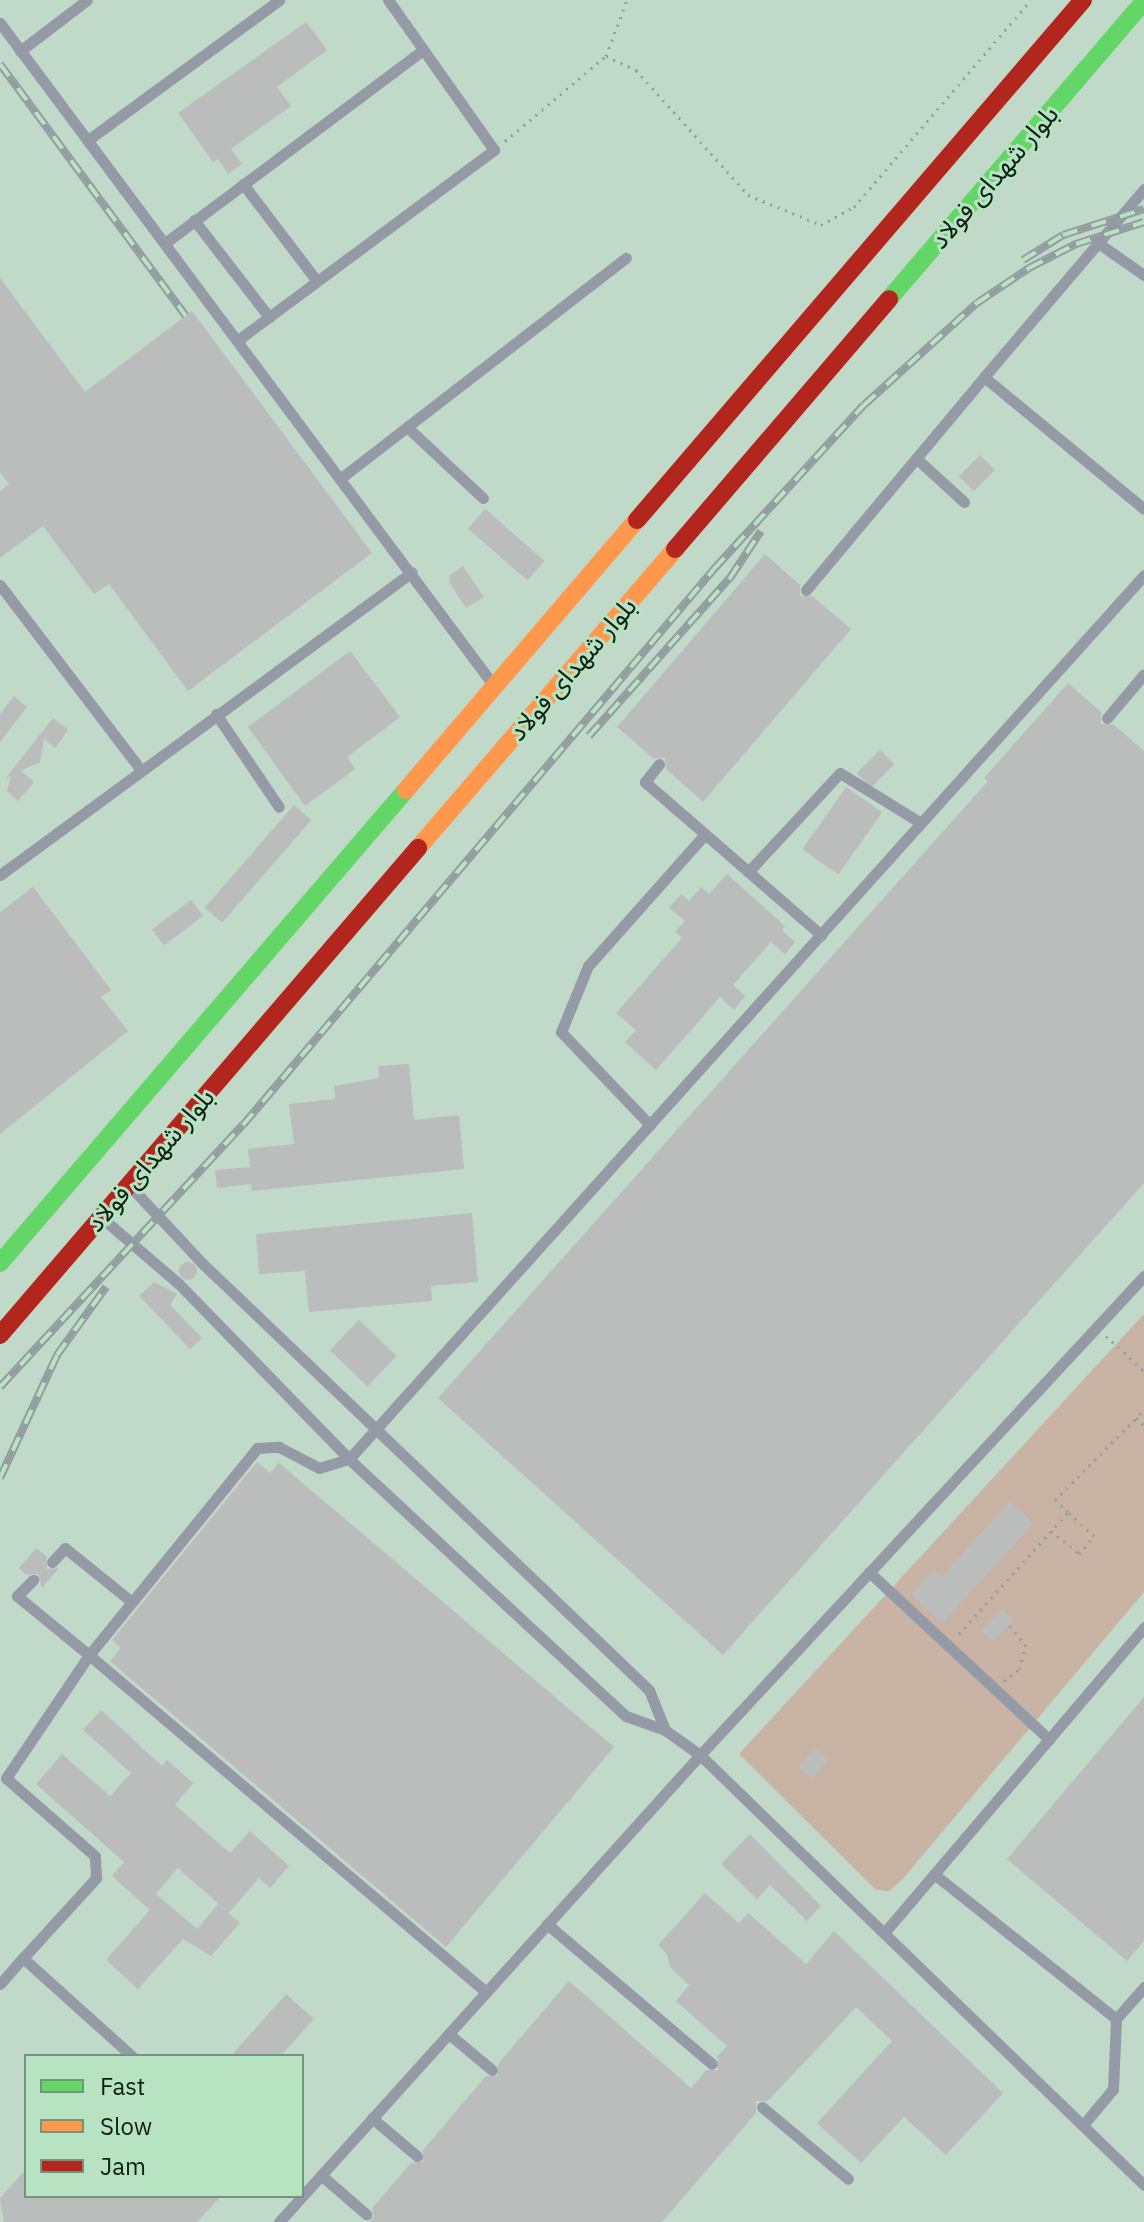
<!DOCTYPE html>
<html>
<head>
<meta charset="utf-8">
<style>
  body { margin:0 }
  #map { position:relative; width:1144px; height:2222px; overflow:hidden; background:#c1d9c8; font-family:"IBM Plex Sans","Noto Sans Arabic",sans-serif }
  div>[style] { position:absolute }
  .green>* { inset:0; background:#c8b3a4 }
  .building>* { inset:0; background:#babdbb; transform-origin:0 0 }
  .round { border-radius:50% }
  .path>* { height:3px; margin-top:-1.5px; transform-origin:0; background:repeating-linear-gradient(90deg,#939f9f 0 2px,transparent 0 8px) }
  .lane>* { height:11px; margin:-5.5px; padding:0 5.5px; transform-origin:5.5px; border-radius:5.5px; background:#959ba6 }
  .fast>* { height:18px; margin:-9px; padding:0 9px; transform-origin:9px; border-radius:9px; background:#63d668 }
  .slow>* { height:18px; margin:-9px; padding:0 9px; transform-origin:9px; border-radius:9px; background:#ff974d }
  .jam>* { height:18px; margin:-9px; padding:0 9px; transform-origin:9px; border-radius:9px; background:#b3261e }
  .rail>* { height:8px; margin-top:-4px; transform-origin:0; background:repeating-linear-gradient(90deg,#b7e3c3 0 15px,#919d9e 0 30px); box-sizing:border-box; border-block:2px solid #919d9e }
  span { translate:-50% -50%; white-space:nowrap; text-align:center; line-height:1.15; -webkit-text-stroke:6px #b7e3c3; paint-order:stroke }
  .street-label { font-size:26px; color:#0e1f14 }
  .legend { position:absolute; left:24px; top:2054px; width:280px; height:144px; box-sizing:border-box; background:#b7e3c3; border:2px solid #73957d; margin:0; padding:10px 14px; list-style:none; font-size:24px; color:#0e1f14 }
  .legend li { display:flex; align-items:center; gap:16px; height:40px }
  .legend b { width:40px; border:2px solid #73957d }
</style>
</head>
<body>
<div id="map">
  <div class="green">
    <i style="clip-path:polygon(1144px 1314px,1144px 1592px,901px 1881px,889px 1891px,876px 1890px,739px 1754px)"></i>
  </div>
  <div class="building">
    <i style="clip-path:polygon(306px 22px,327px 50px,277px 87px,291px 106px,231px 149px,242px 164px,228px 174px,218px 159px,213px 162px,178px 113px)"></i>
    <i style="clip-path:polygon(0 278px,85px 392px,192px 311px,372px 553px,188px 691px,109px 584px,94px 594px,43px 526px,0 558px,0 491px,9px 484px,0 472px)"></i>
    <i style="left:980px;top:455px;width:21px;height:30px;rotate:45deg"></i>
    <i style="left:485px;top:509px;width:79px;height:26px;rotate:41deg"></i>
    <i style="clip-path:polygon(765px 554px,800px 585px,800px 596px,812px 596px,851px 629px,703px 802px,666px 769px,665px 758px,653px 758px,617px 727px)"></i>
    <i style="clip-path:polygon(463px 566px,484px 597px,466px 608px,449px 582px,450px 575px)"></i>
    <i style="clip-path:polygon(350px 651px,400px 717px,347px 757px,355px 769px,305px 806px,248px 727px)"></i>
    <i style="clip-path:polygon(1068px 683px,1101px 712px,1101px 724px,1113px 724px,1144px 751px,1144px 1183px,723px 1655px,438px 1398px,988px 781px,984px 778px)"></i>
    <i style="clip-path:polygon(14px 696px,27px 707px,0 742px,0 714px)"></i>
    <i style="clip-path:polygon(53px 718px,68px 730px,55px 748px,44px 739px,40px 762px,21px 771px,34px 782px,18px 801px,7px 791px,11px 776px,5px 779px)"></i>
    <i style="left:880px;top:750px;width:20px;height:33px;rotate:45deg"></i>
    <i style="left:846px;top:787px;width:44px;height:76px;rotate:35deg"></i>
    <i style="left:294px;top:805px;width:23px;height:136px;rotate:41deg"></i>
    <i style="clip-path:polygon(727px 874px,785px 926px,782px 930px,795px 942px,785px 954px,771px 942px,733px 985px,745px 996px,734px 1010px,720px 997px,656px 1070px,625px 1042px,636px 1030px,616px 1013px,682px 938px,675px 932px,685px 921px,669px 908px,681px 894px,689px 901px,701px 887px,709px 894px)"></i>
    <i style="clip-path:polygon(33px 887px,111px 990px,101px 997px,128px 1031px,0 1134px,0 912px)"></i>
    <i style="left:191px;top:900px;width:20px;height:49px;rotate:53deg"></i>
    <i style="clip-path:polygon(409px 1064px,414px 1120px,459px 1115px,464px 1169px,252px 1191px,251px 1184px,217px 1188px,215px 1170px,250px 1167px,248px 1149px,294px 1144px,289px 1104px,335px 1099px,334px 1086px,379px 1078px,378px 1066px)"></i>
    <i style="clip-path:polygon(472px 1213px,478px 1282px,431px 1286px,432px 1301px,309px 1312px,305px 1271px,259px 1274px,256px 1234px)"></i>
    <i class="round" style="left:179px;top:1262px;width:18px;height:18px"></i>
    <i style="clip-path:polygon(154px 1282px,177px 1294px,170px 1305px,202px 1338px,190px 1349px,139px 1296px)"></i>
    <i style="left:359px;top:1320px;width:52px;height:42px;rotate:44deg"></i>
    <i style="clip-path:polygon(257px 1462px,270px 1473px,279px 1463px,614px 1747px,446px 1947px,110px 1661px,121px 1648px,112px 1640px)"></i>
    <i style="clip-path:polygon(1010px 1501px,1034px 1523px,942px 1623px,911px 1595px,934px 1569px,942px 1576px)"></i>
    <i style="clip-path:polygon(36px 1548px,46px 1556px,47px 1569px,59px 1568px,42px 1588px,38px 1574px,26px 1575px,19px 1568px)"></i>
    <i style="left:1003px;top:1609px;width:16px;height:31px;rotate:45deg"></i>
    <i style="clip-path:polygon(1144px 1697px,1144px 1941px,1127px 1961px,1007px 1859px)"></i>
    <i style="clip-path:polygon(101px 1710px,162px 1766px,167px 1760px,193px 1783px,175px 1805px,230px 1853px,250px 1831px,289px 1866px,270px 1888px,259px 1878px,229px 1913px,178px 1868px,156px 1894px,197px 1929px,218px 1904px,240px 1923px,211px 1956px,183px 1939px,138px 1989px,106px 1960px,150px 1910px,112px 1876px,124px 1862px,36px 1784px,62px 1754px,110px 1796px,131px 1773px,83px 1730px)"></i>
    <i style="left:815px;top:1748px;width:18px;height:25px;rotate:41deg"></i>
    <i style="clip-path:polygon(750px 1834px,821px 1906px,807px 1921px,770px 1885px,757px 1899px,721px 1864px)"></i>
    <i style="clip-path:polygon(705px 1893px,739px 1923px,748px 1913px,806px 1964px,834px 1931px,1003px 2093px,946px 2155px,904px 2117px,861px 2163px,817px 2123px,892px 2041px,856px 2007px,768px 2101px,756px 2101px,756px 2113px,662px 2222px,369px 2222px,374px 2216px,372px 2208px,412px 2162px,423px 2162px,423px 2150px,486px 2076px,498px 2076px,498px 2064px,569px 1981px,691px 2088px,706px 2070px,718px 2070px,717px 2057px,727px 2046px,676px 2001px,689px 1985px,670px 1967px,667px 1954px,658px 1945px)"></i>
    <i style="clip-path:polygon(286px 1994px,314px 2019px,281px 2056px,231px 2056px)"></i>
    <i style="clip-path:polygon(26px 2169px,26px 2196px,221px 2196px,197px 2222px,4px 2222px,0 2198px)"></i>
  </div>
  <div class="path">
    <i style="left:606px;top:56px;width:33px;rotate:25deg"></i>
    <i style="left:636px;top:70px;width:168px;rotate:48.1deg"></i>
    <i style="left:748px;top:195px;width:79px;rotate:22.3deg"></i>
    <i style="left:821px;top:225px;width:38px;rotate:-29deg"></i>
    <i style="left:854px;top:207px;width:272px;rotate:-49.5deg"></i>
    <i style="left:505px;top:141px;width:132px;rotate:-40.1deg"></i>
    <i style="left:606px;top:56px;width:60px;rotate:-69.4deg"></i>
    <i style="left:1106px;top:1336px;width:52px;rotate:42.6deg"></i>
    <i style="left:1136px;top:1418px;width:11px;rotate:41deg"></i>
    <i style="left:1051px;top:1531px;width:36px;rotate:39deg"></i>
    <i style="left:1079px;top:1554px;width:23px;rotate:-50deg"></i>
    <i style="left:1094px;top:1536px;width:35px;rotate:-137deg"></i>
    <i style="left:959px;top:1634px;width:164px;rotate:-48.2deg"></i>
    <i style="left:1068px;top:1512px;width:18px;rotate:-137deg"></i>
    <i style="left:1055px;top:1500px;width:127px;rotate:-45.3deg"></i>
    <i style="left:1004px;top:1681px;width:19px;rotate:-39deg"></i>
    <i style="left:1019px;top:1669px;width:24px;rotate:-73deg"></i>
    <i style="left:1026px;top:1646px;width:27px;rotate:-129deg"></i>
  </div>
  <div class="lane">
    <i style="left:0;top:23px;width:827px;rotate:53.31deg"></i>
    <i style="left:20px;top:51px;width:84px;rotate:-37.3deg"></i>
    <i style="left:88px;top:140px;width:237px;rotate:-36.2deg"></i>
    <i style="left:243px;top:184px;width:122px;rotate:52.7deg"></i>
    <i style="left:1144px;top:189px;width:247px;rotate:130.4deg"></i>
    <i style="left:984px;top:377px;width:207px;rotate:39.5deg"></i>
    <i style="left:194px;top:220px;width:123px;rotate:52.3deg"></i>
    <i style="left:165px;top:243px;width:322px;rotate:-36.8deg"></i>
    <i style="left:1098px;top:243px;width:56px;rotate:34.8deg"></i>
    <i style="left:238px;top:340px;width:319px;rotate:-36.6deg"></i>
    <i style="left:494px;top:150px;width:184px;rotate:-125.2deg"></i>
    <i style="left:407px;top:427px;width:104px;rotate:43.1deg"></i>
    <i style="left:916px;top:458px;width:65px;rotate:42.5deg"></i>
    <i style="left:341px;top:478px;width:360px;rotate:-37.7deg"></i>
    <i style="left:0;top:585px;width:231px;rotate:52.7deg"></i>
    <i style="left:806px;top:590px;width:278px;rotate:-50.1deg"></i>
    <i style="left:216px;top:714px;width:112px;rotate:55.9deg"></i>
    <i style="left:1107px;top:718px;width:57px;rotate:-49.9deg"></i>
    <i style="left:659px;top:764px;width:23px;rotate:128deg"></i>
    <i style="left:645px;top:782px;width:79px;rotate:40.9deg"></i>
    <i style="left:748px;top:872px;width:135px;rotate:-47.1deg"></i>
    <i style="left:840px;top:773px;width:95px;rotate:31.7deg"></i>
    <i style="left:0;top:875px;width:511px;rotate:-36.33deg"></i>
    <i style="left:650px;top:1125px;width:129px;rotate:-133.7deg"></i>
    <i style="left:561px;top:1032px;width:71px;rotate:-67.8deg"></i>
    <i style="left:588px;top:966px;width:176px;rotate:-48.4deg"></i>
    <i style="left:705px;top:834px;width:154px;rotate:41deg"></i>
    <i style="left:102px;top:1218px;width:101px;rotate:40.6deg"></i>
    <i style="left:179px;top:1284px;width:244px;rotate:45.8deg"></i>
    <i style="left:349px;top:1459px;width:378px;rotate:42.9deg"></i>
    <i style="left:626px;top:1716px;width:41px;rotate:19.7deg"></i>
    <i style="left:665px;top:1730px;width:43px;rotate:-111.8deg"></i>
    <i style="left:649px;top:1690px;width:618px;rotate:-136.31deg"></i>
    <i style="left:202px;top:1263px;width:105px;rotate:-133.1deg"></i>
    <i style="left:52px;top:1562px;width:19px;rotate:-47deg"></i>
    <i style="left:65px;top:1548px;width:86px;rotate:38.9deg"></i>
    <i style="left:869px;top:1572px;width:246px;rotate:42.9deg"></i>
    <i style="left:665px;top:1730px;width:43px;rotate:35.5deg"></i>
    <i style="left:700px;top:1755px;width:653px;rotate:-47.17deg"></i>
    <i style="left:934px;top:1874px;width:233px;rotate:38.5deg"></i>
    <i style="left:547px;top:1924px;width:216px;rotate:40.3deg"></i>
    <i style="left:884px;top:1933px;width:402px;rotate:-49.6deg"></i>
    <i style="left:23px;top:1958px;width:108px;rotate:-47.6deg"></i>
    <i style="left:96px;top:1878px;width:22px;rotate:-93deg"></i>
    <i style="left:95px;top:1856px;width:118px;rotate:-138.8deg"></i>
    <i style="left:6px;top:1778px;width:148px;rotate:-56deg"></i>
    <i style="left:89px;top:1655px;width:93px;rotate:-140.7deg"></i>
    <i style="left:17px;top:1596px;width:23px;rotate:-45deg"></i>
    <i style="left:0;top:1984px;width:35px;rotate:-49deg"></i>
    <i style="left:23px;top:1958px;width:147px;rotate:42deg"></i>
    <i style="left:486px;top:1992px;width:521px;rotate:-139.67deg"></i>
    <i style="left:89px;top:1655px;width:267px;rotate:-50.9deg"></i>
    <i style="left:257px;top:1448px;width:22px;rotate:-3deg"></i>
    <i style="left:279px;top:1447px;width:45px;rotate:27.7deg"></i>
    <i style="left:319px;top:1468px;width:31px;rotate:-17deg"></i>
    <i style="left:349px;top:1459px;width:1189px;rotate:-48.03deg"></i>
    <i style="left:449px;top:2034px;width:56px;rotate:39.9deg"></i>
    <i style="left:762px;top:2107px;width:112px;rotate:39.9deg"></i>
    <i style="left:372px;top:2118px;width:59px;rotate:40.2deg"></i>
    <i style="left:1083px;top:2125px;width:47px;rotate:-50.2deg"></i>
    <i style="left:1113px;top:2089px;width:70px;rotate:-87.5deg"></i>
    <i style="left:1116px;top:2019px;width:43px;rotate:-48.8deg"></i>
    <i style="left:321px;top:2175px;width:60px;rotate:40.9deg"></i>
    <i style="left:279px;top:2222px;width:629px;rotate:-47.97deg"></i>
    <i style="left:700px;top:1755px;width:618px;rotate:44.08deg"></i>
  </div>
  <div class="fast">
    <i style="left:889px;top:299px;width:391px;rotate:-49.4deg"></i>
    <i style="left:0;top:1263px;width:623px;rotate:-49.36deg"></i>
  </div>
  <div class="slow">
    <i style="left:406px;top:790px;width:355px;rotate:-49.5deg"></i>
    <i style="left:418px;top:848px;width:394px;rotate:-49.3deg"></i>
  </div>
  <div class="jam">
    <i style="left:637px;top:520px;width:685px;rotate:-49.38deg"></i>
    <i style="left:675px;top:549px;width:329px;rotate:-49.4deg"></i>
    <i style="left:0;top:1335px;width:642px;rotate:-49.36deg"></i>
  </div>
  <div class="rail">
    <i style="left:0;top:64px;width:313px;rotate:53.6deg"></i>
    <i style="left:1023px;top:260px;width:47px;rotate:-32deg"></i>
    <i style="left:1063px;top:235px;width:85px;rotate:-17.8deg"></i>
    <i style="left:589px;top:736px;width:212px;rotate:-48.3deg"></i>
    <i style="left:730px;top:578px;width:56px;rotate:-56.6deg"></i>
    <i style="left:0;top:1387px;width:357px;rotate:-47.2deg"></i>
    <i style="left:243px;top:1125px;width:729px;rotate:-49.73deg"></i>
    <i style="left:714px;top:569px;width:222px;rotate:-47.6deg"></i>
    <i style="left:864px;top:405px;width:152px;rotate:-42.1deg"></i>
    <i style="left:977px;top:303px;width:63px;rotate:-33.9deg"></i>
    <i style="left:1029px;top:268px;width:53px;rotate:-27.1deg"></i>
    <i style="left:1076px;top:244px;width:71px;rotate:-17.9deg"></i>
    <i style="left:0;top:1478px;width:136px;rotate:-65.1deg"></i>
    <i style="left:57px;top:1355px;width:84px;rotate:-54.2deg"></i>
  </div>
  <div class="street-label">
    <span style="left:994px;top:177px;rotate:-49deg">بلوار شهدای فولاد</span>
    <span style="left:572px;top:669px;rotate:-49deg">بلوار شهدای فولاد</span>
    <span style="left:150px;top:1160px;rotate:-49deg">بلوار شهدای فولاد</span>
  </div>
  <ul class="legend">
  <li><b style="height:10px;background:#63d668"></b>Fast</li>
  <li><b style="height:10px;background:#ff974d"></b>Slow</li>
  <li><b style="height:10px;background:#b3261e"></b>Jam</li>
  </ul>
</div>
</body>
</html>
